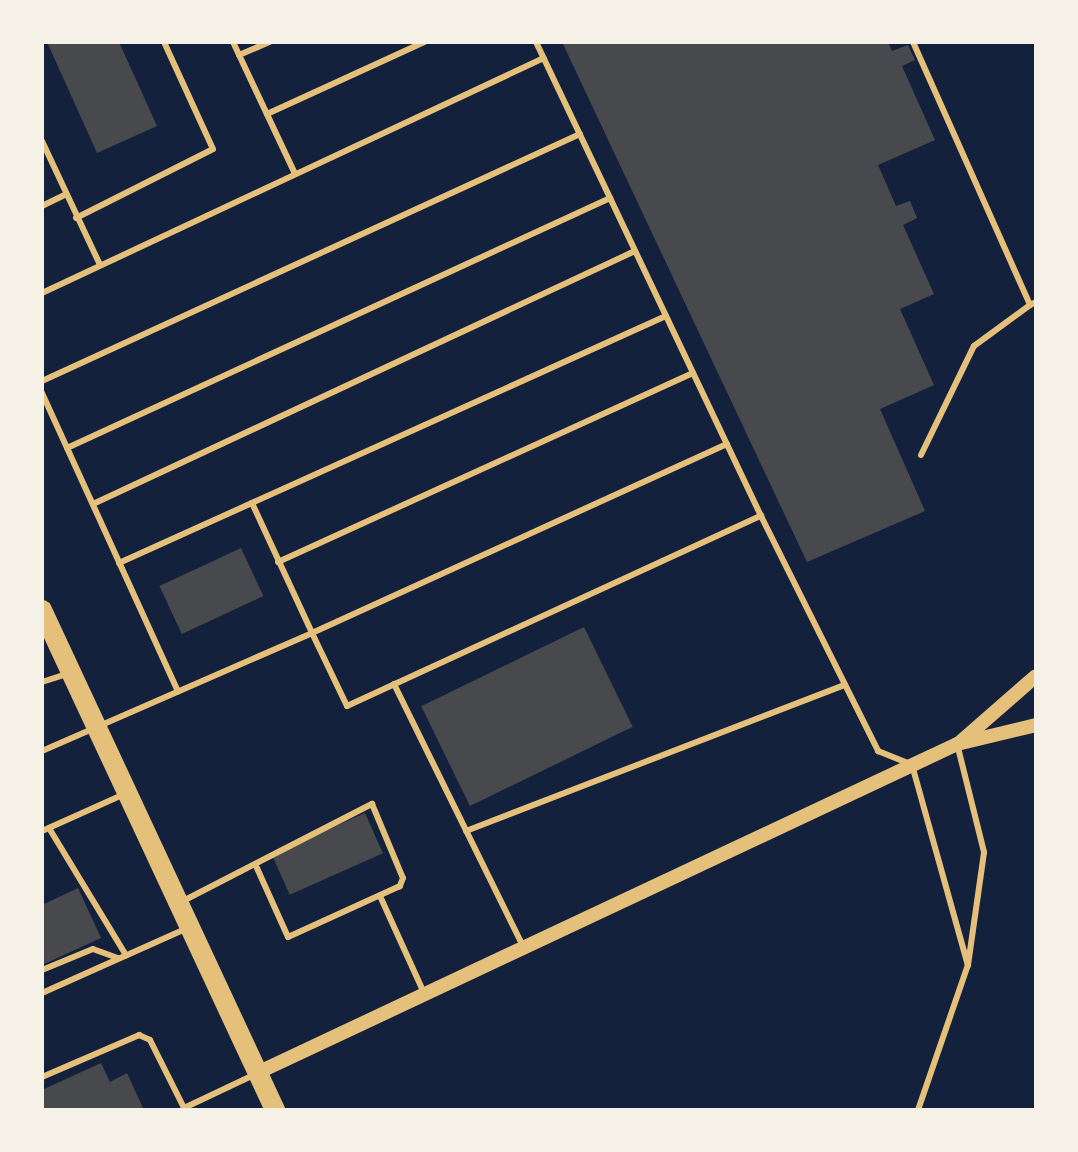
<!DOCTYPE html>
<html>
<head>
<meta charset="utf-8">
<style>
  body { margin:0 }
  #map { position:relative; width:1078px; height:1152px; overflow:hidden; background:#14213d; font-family:"Archivo Narrow",sans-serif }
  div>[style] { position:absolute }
  .building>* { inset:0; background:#48494c; transform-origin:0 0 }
  .service>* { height:6px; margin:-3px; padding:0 3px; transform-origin:3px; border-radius:3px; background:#e5c07b }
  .tertiary>* { height:14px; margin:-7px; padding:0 7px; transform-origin:7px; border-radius:7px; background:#e5c07b }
  .primary>* { height:20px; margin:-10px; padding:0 10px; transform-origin:10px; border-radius:10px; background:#e5c07b }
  span { translate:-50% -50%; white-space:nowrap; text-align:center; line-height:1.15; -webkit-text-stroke:8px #f6f1e7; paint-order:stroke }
  .frame { position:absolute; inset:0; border:44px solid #f6f1e7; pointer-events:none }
</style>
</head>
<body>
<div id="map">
  <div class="building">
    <i style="clip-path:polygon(47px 42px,119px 42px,157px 126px,97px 153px)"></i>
    <i style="clip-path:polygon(562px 42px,888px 42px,892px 51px,908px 45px,915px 60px,902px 66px,935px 140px,878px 165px,896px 206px,910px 201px,917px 218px,903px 225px,934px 294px,900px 309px,934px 385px,880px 409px,925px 511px,807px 562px)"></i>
    <i style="left:241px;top:548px;width:53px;height:90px;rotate:65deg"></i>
    <i style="left:584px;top:627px;width:111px;height:181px;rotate:64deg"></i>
    <i style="left:365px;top:813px;width:44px;height:102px;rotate:66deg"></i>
    <i style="clip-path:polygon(78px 888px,101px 938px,42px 965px,42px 905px)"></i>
    <i style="clip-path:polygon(101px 1063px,110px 1082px,127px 1073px,144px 1110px,42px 1110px,42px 1090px)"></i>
  </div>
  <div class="service">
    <i style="left:233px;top:42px;width:146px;rotate:64.8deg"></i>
    <i style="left:913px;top:42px;width:288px;rotate:66deg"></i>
    <i style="left:1030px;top:305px;width:7px;rotate:-27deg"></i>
    <i style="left:239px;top:55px;width:33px;rotate:-23deg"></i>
    <i style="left:267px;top:114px;width:173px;rotate:-24.6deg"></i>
    <i style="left:42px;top:141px;width:137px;rotate:64.9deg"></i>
    <i style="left:42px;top:206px;width:25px;rotate:-26deg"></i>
    <i style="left:76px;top:218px;width:153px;rotate:-26.7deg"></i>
    <i style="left:213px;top:149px;width:118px;rotate:-114.6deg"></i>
    <i style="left:42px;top:293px;width:554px;rotate:-25.09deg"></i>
    <i style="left:42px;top:381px;width:592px;rotate:-24.66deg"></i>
    <i style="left:42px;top:393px;width:328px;rotate:65.5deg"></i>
    <i style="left:67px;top:448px;width:598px;rotate:-24.72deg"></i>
    <i style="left:921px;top:455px;width:121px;rotate:-64.1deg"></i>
    <i style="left:974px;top:346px;width:69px;rotate:-36.2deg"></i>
    <i style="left:252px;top:503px;width:143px;rotate:65.2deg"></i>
    <i style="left:312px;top:633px;width:456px;rotate:-24.5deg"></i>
    <i style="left:93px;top:504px;width:598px;rotate:-25.02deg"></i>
    <i style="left:761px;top:516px;width:263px;rotate:63.5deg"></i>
    <i style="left:878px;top:751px;width:37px;rotate:22deg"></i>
    <i style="left:912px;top:765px;width:208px;rotate:74.4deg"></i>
    <i style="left:278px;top:562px;width:456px;rotate:-24.5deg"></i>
    <i style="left:119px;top:563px;width:600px;rotate:-24.3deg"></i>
    <i style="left:42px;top:682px;width:28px;rotate:-18deg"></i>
    <i style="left:394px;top:684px;width:292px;rotate:63.8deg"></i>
    <i style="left:42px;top:751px;width:295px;rotate:-23.6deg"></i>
    <i style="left:312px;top:633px;width:81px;rotate:64.4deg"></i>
    <i style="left:347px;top:706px;width:456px;rotate:-24.7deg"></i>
    <i style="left:761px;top:516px;width:525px;rotate:-115.39deg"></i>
    <i style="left:49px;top:828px;width:149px;rotate:58.8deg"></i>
    <i style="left:42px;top:831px;width:88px;rotate:-24.2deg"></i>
    <i style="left:466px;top:831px;width:406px;rotate:-21.1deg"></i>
    <i style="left:380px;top:896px;width:109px;rotate:65.6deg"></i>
    <i style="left:181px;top:902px;width:215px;rotate:-27.2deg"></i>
    <i style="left:372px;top:804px;width:80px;rotate:67.3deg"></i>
    <i style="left:403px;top:878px;width:9px;rotate:111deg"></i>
    <i style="left:400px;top:886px;width:123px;rotate:155.5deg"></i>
    <i style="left:288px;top:937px;width:76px;rotate:-114.2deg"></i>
    <i style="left:42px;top:970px;width:55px;rotate:-22.4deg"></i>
    <i style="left:93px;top:949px;width:27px;rotate:20deg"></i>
    <i style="left:42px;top:993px;width:157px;rotate:-24.1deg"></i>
    <i style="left:42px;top:1077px;width:106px;rotate:-23.4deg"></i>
    <i style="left:139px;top:1035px;width:12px;rotate:24deg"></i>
    <i style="left:150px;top:1040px;width:78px;rotate:63.4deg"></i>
    <i style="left:184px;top:1108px;width:80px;rotate:-25.3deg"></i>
    <i style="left:918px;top:1110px;width:153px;rotate:-71deg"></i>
    <i style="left:968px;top:965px;width:114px;rotate:-81.9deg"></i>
    <i style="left:984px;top:852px;width:111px;rotate:-104deg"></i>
  </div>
  <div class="tertiary">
    <i style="left:958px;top:744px;width:103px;rotate:-41.1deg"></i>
    <i style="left:257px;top:1073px;width:773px;rotate:-25.17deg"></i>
    <i style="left:957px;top:744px;width:81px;rotate:-13.5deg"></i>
  </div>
  <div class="primary">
    <i style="left:42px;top:610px;width:552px;rotate:65.01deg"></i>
  </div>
  <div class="frame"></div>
</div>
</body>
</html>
